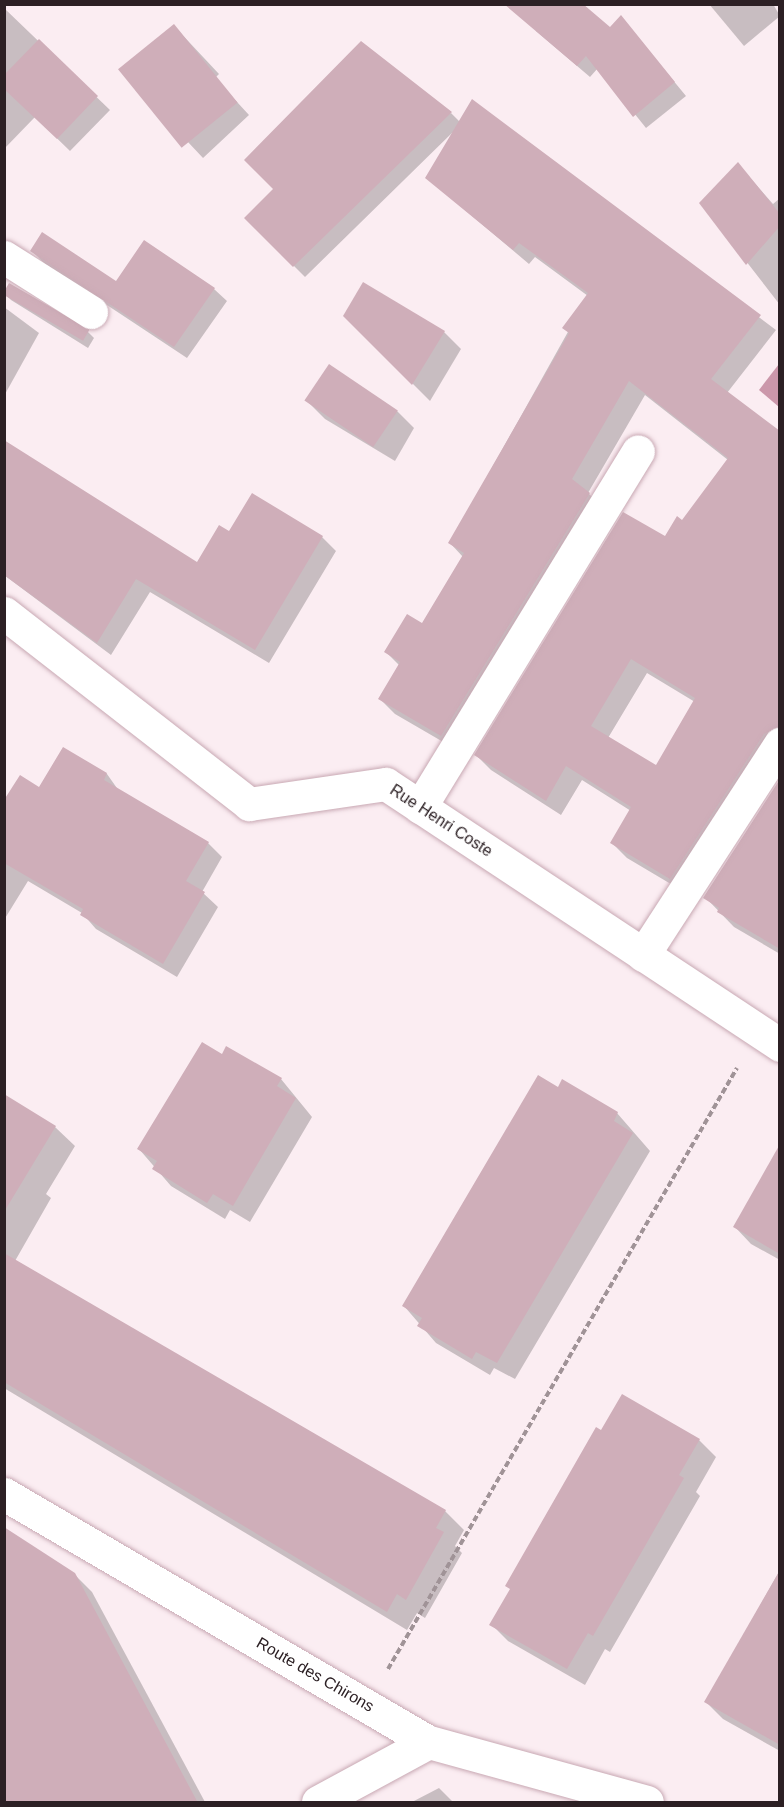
<!DOCTYPE html>
<html>
<head>
<meta charset="utf-8">
<style>
  body { margin:0 }
  #map { position:relative; width:784px; height:1807px; overflow:hidden; background:#fbedf2; font-family:Arial,sans-serif }
  div>[style] { position:absolute }
  .water>* { inset:0; background:#cb97aa }
  .shadow>* { inset:0; background:#0003 }
  .building>* { inset:0; background:#cfaeb9; transform-origin:0 0 }
  .path>* { height:4px; margin-top:-2px; transform-origin:0; background:repeating-linear-gradient(90deg,#a09397 0 6px,transparent 0 9px) }
  .roads { filter:drop-shadow(0 0 2px #c8a8b3) drop-shadow(0 0 2px #c8a8b3) }
  .minor>* { height:33px; margin:-16.5px; padding:0 16.5px; transform-origin:16.5px; border-radius:16.5px; background:#fff }
  span { translate:-50% -50%; white-space:nowrap; text-align:center; line-height:1.15; -webkit-text-stroke:6px #fff; paint-order:stroke }
  .street-label { font-size:16px; color:#2c2024 }
  .frame { position:absolute; inset:0; border:6px solid #2c2024; pointer-events:none }
</style>
</head>
<body>
<div id="map">
  <div class="water">
    <i style="clip-path:polygon(779px 364px,779px 407px,759px 390px)"></i>
  </div>
  <div class="shadow">
    <i style="clip-path:polygon(709px 4px,773px 4px,780px 16px,744px 46px)"></i>
    <i style="clip-path:polygon(4px 8px,110px 110px,70px 151px,35px 117px,4px 149px)"></i>
    <i style="clip-path:polygon(621px 17px,686px 96px,646px 128px,598px 68px,590px 77px,536px 31px,610px 29px)"></i>
    <i style="clip-path:polygon(174px 26px,219px 74px,215px 78px,249px 115px,203px 158px,123px 73px)"></i>
    <i style="clip-path:polygon(evenodd,473px 101px,776px 330px,727px 393px,780px 433px,780px 749px,686px 893px,627px 858px,612px 843px,631px 811px,582px 780px,561px 815px,491px 770px,476px 755px,683px 522px,728px 460px,645px 395px,588px 493px,605px 509px,457px 750px,395px 714px,380px 699px,399px 665px,386px 652px,423px 625px,463px 557px,450px 543px,588px 296px,535px 257px,529px 264px,427px 178px,453px 132px,305px 277px,246px 218px,451px 113px,460px 122px,473px 101px,647px 673px,695px 702px,657px 767px,608px 738px,647px 673px)"></i>
    <i style="clip-path:polygon(738px 164px,773px 204px,780px 198px,780px 305px,701px 203px)"></i>
    <i style="clip-path:polygon(32px 251px,116px 283px,214px 289px,227px 301px,187px 358px,45px 264px)"></i>
    <i style="clip-path:polygon(10px 285px,88px 332px,94px 338px,88px 348px,11px 300px,4px 293px)"></i>
    <i style="clip-path:polygon(4px 307px,39px 333px,4px 396px)"></i>
    <i style="clip-path:polygon(345px 316px,444px 332px,461px 349px,430px 401px)"></i>
    <i style="clip-path:polygon(308px 402px,397px 411px,414px 428px,395px 461px,325px 419px)"></i>
    <i style="clip-path:polygon(4px 442px,197px 564px,230px 533px,322px 537px,336px 551px,269px 663px,150px 592px,111px 655px,4px 575px)"></i>
    <i style="clip-path:polygon(63px 749px,107px 774px,119px 791px,208px 843px,222px 857px,202px 892px,218px 907px,177px 977px,96px 929px,82px 913px,28px 881px,4px 920px,4px 804px,40px 789px)"></i>
    <i style="clip-path:polygon(780px 782px,780px 954px,734px 927px,705px 897px)"></i>
    <i style="clip-path:polygon(222px 1056px,281px 1079px,312px 1117px,250px 1222px,230px 1210px,225px 1219px,171px 1186px,139px 1149px)"></i>
    <i style="clip-path:polygon(558px 1089px,617px 1113px,650px 1151px,515px 1379px,494px 1368px,490px 1375px,436px 1343px,404px 1306px)"></i>
    <i style="clip-path:polygon(4px 1111px,55px 1127px,75px 1146px,46px 1194px,51px 1198px,15px 1261px,445px 1511px,464px 1530px,455px 1546px,462px 1553px,425px 1618px,417px 1613px,407px 1630px,4px 1388px)"></i>
    <i style="clip-path:polygon(780px 1147px,780px 1260px,751px 1244px,735px 1227px)"></i>
    <i style="clip-path:polygon(601px 1433px,699px 1440px,716px 1457px,696px 1492px,700px 1496px,610px 1652px,605px 1649px,585px 1685px,508px 1641px,491px 1624px)"></i>
    <i style="clip-path:polygon(780px 1570px,780px 1751px,723px 1719px,706px 1702px)"></i>
    <i style="clip-path:polygon(74px 1574px,92px 1592px,205px 1802px,4px 1802px)"></i>
    <i style="clip-path:polygon(439px 1788px,453px 1802px,412px 1802px)"></i>
  </div>
  <div class="building">
    <i style="clip-path:polygon(504px 4px,583px 4px,610px 27px,621px 15px,675px 82px,633px 117px,586px 56px,577px 66px)"></i>
    <i style="left:174px;top:24px;width:101px;height:72px;rotate:51deg"></i>
    <i style="clip-path:polygon(39px 39px,98px 96px,57px 139px,4px 89px,4px 75px)"></i>
    <i style="clip-path:polygon(361px 41px,452px 112px,293px 267px,244px 218px,273px 189px,244px 160px)"></i>
    <i style="clip-path:polygon(evenodd,472px 99px,761px 315px,711px 379px,780px 431px,780px 726px,764px 734px,670px 879px,610px 843px,631px 807px,566px 766px,546px 801px,474px 755px,623px 512px,665px 536px,677px 516px,682px 520px,728px 458px,629px 381px,572px 479px,590px 493px,441px 736px,378px 699px,400px 662px,384px 652px,407px 614px,422px 623px,464px 553px,448px 543px,569px 333px,562px 328px,588px 293px,519px 243px,513px 250px,425px 178px,472px 99px,631px 659px,695px 698px,656px 765px,591px 726px,631px 659px)"></i>
    <i style="clip-path:polygon(738px 162px,780px 214px,780px 226px,746px 265px,699px 203px)"></i>
    <i style="clip-path:polygon(42px 232px,116px 281px,144px 240px,215px 288px,174px 347px,30px 251px)"></i>
    <i style="clip-path:polygon(363px 282px,445px 331px,412px 385px,343px 316px)"></i>
    <i style="left:9px;top:283px;width:93px;height:13px;rotate:30deg"></i>
    <i style="left:329px;top:364px;width:83px;height:44px;rotate:34deg"></i>
    <i style="clip-path:polygon(4px 440px,197px 562px,219px 525px,229px 531px,252px 493px,323px 536px,255px 650px,136px 579px,97px 643px,4px 575px)"></i>
    <i style="clip-path:polygon(63px 747px,107px 773px,104px 780px,209px 842px,186px 881px,205px 892px,163px 964px,80px 915px,83px 909px,4px 863px,4px 800px,20px 775px,39px 787px)"></i>
    <i style="clip-path:polygon(780px 779px,780px 949px,717px 912px,719px 908px,703px 898px)"></i>
    <i style="clip-path:polygon(202px 1042px,222px 1054px,226px 1046px,282px 1078px,277px 1086px,296px 1098px,233px 1206px,213px 1194px,207px 1203px,152px 1169px,157px 1161px,137px 1149px)"></i>
    <i style="clip-path:polygon(538px 1075px,558px 1087px,562px 1079px,618px 1112px,614px 1121px,633px 1133px,497px 1363px,476px 1352px,472px 1359px,417px 1326px,422px 1318px,402px 1306px)"></i>
    <i style="clip-path:polygon(4px 1094px,56px 1126px,4px 1212px)"></i>
    <i style="clip-path:polygon(780px 1144px,780px 1254px,733px 1227px)"></i>
    <i style="clip-path:polygon(4px 1253px,446px 1510px,436px 1528px,444px 1532px,406px 1600px,397px 1594px,387px 1612px,4px 1382px)"></i>
    <i style="clip-path:polygon(622px 1394px,700px 1439px,679px 1475px,684px 1478px,633px 1567px,593px 1636px,588px 1633px,567px 1669px,489px 1625px,510px 1589px,505px 1586px,596px 1427px,601px 1430px)"></i>
    <i style="clip-path:polygon(4px 1527px,75px 1573px,198px 1803px,4px 1803px)"></i>
    <i style="clip-path:polygon(780px 1570px,780px 1745px,704px 1702px)"></i>
  </div>
  <div class="path">
    <i style="left:388px;top:1669px;width:695px;rotate:-59.86deg"></i>
  </div>
  <div class="roads">
    <div class="minor">
      <i style="left:4px;top:257px;width:103px;rotate:32.3deg"></i>
      <i style="left:4px;top:613px;width:311px;rotate:37.9deg"></i>
      <i style="left:249px;top:804px;width:138px;rotate:-8.3deg"></i>
      <i style="left:386px;top:784px;width:473px;rotate:33.5deg"></i>
      <i style="left:420px;top:807px;width:417px;rotate:-58.5deg"></i>
      <i style="left:643px;top:955px;width:252px;rotate:-57deg"></i>
      <i style="left:4px;top:1494px;width:492px;rotate:30.3deg"></i>
      <i style="left:429px;top:1742px;width:226px;rotate:15.4deg"></i>
      <i style="left:318px;top:1802px;width:126px;rotate:-28.4deg"></i>
    </div>
  </div>
  <div class="street-label">
    <span style="left:441px;top:821px;rotate:33deg">Rue Henri Coste</span>
    <span style="left:315px;top:1675px;rotate:30deg">Route des Chirons</span>
  </div>
  <div class="frame"></div>
</div>
</body>
</html>
